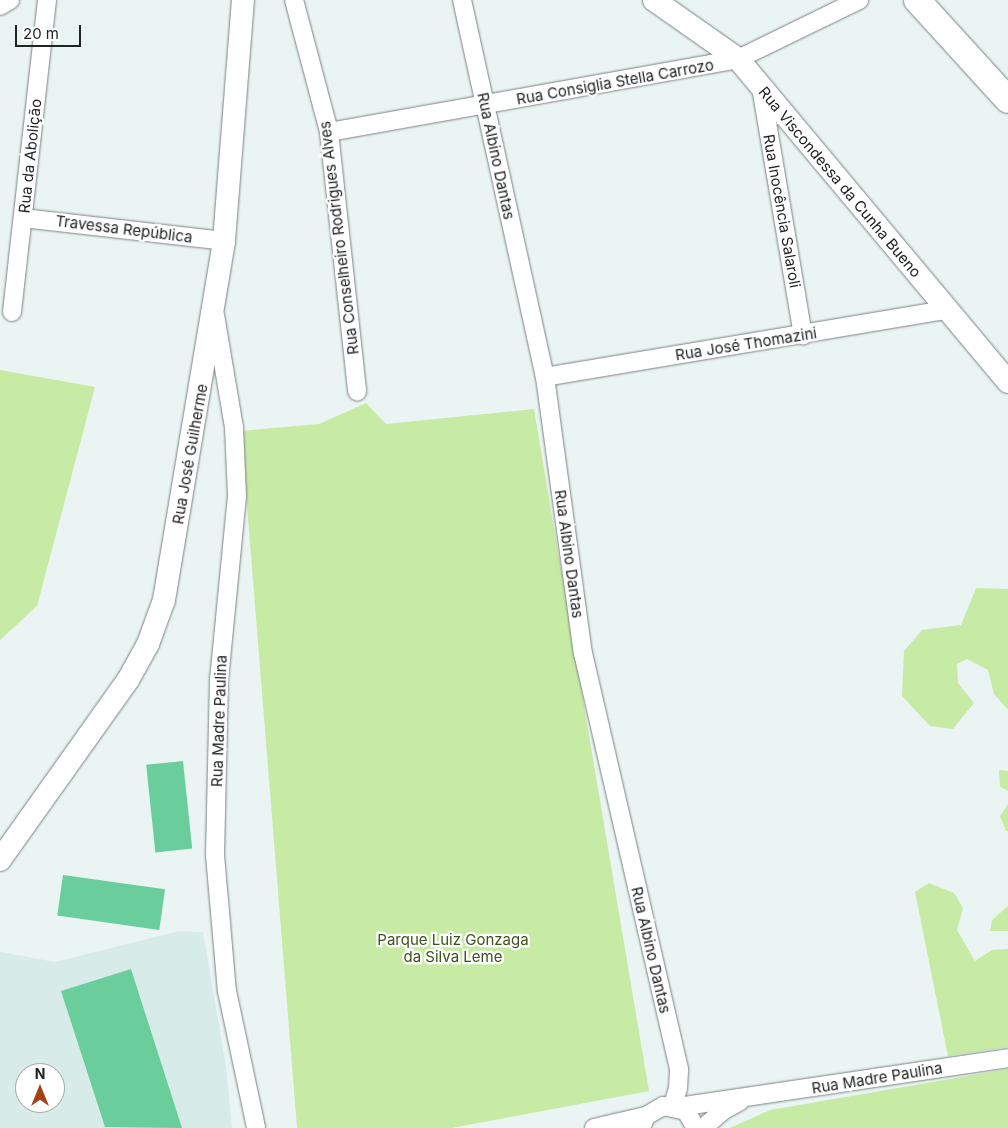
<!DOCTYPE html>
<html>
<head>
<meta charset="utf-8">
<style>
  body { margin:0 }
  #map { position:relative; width:1008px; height:1128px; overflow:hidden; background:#eaf4f3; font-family:Inter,sans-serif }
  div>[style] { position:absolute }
  .built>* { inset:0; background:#d7ebe9 }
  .green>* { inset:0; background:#c7eba4 }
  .building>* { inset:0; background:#69ce9b; transform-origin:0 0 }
  .roads { filter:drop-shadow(0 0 1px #7a8383) drop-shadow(0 0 1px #7a8383) }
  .minor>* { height:18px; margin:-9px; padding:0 9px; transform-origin:9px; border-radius:9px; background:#fff }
  .tertiary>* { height:22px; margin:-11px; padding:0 11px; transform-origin:11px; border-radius:11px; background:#fff }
  .secondary>* { height:26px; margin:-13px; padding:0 13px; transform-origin:13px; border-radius:13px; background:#fff }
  span { translate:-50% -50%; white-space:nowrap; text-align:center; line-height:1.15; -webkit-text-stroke:4.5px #fff; paint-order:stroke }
  .street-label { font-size:15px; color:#202423 }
  .park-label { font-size:15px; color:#395318 }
  .north { position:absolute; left:15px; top:1063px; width:50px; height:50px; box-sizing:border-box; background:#fff; border:1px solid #a6a7a7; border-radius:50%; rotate:0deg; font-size:14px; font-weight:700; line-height:20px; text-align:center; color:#202423 }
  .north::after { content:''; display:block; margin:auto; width:18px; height:22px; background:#a54015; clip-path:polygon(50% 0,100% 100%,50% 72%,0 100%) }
  .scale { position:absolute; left:15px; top:25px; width:66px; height:22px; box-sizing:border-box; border:2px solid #202423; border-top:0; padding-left:6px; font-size:15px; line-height:18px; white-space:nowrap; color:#202423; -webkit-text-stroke:4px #fff; paint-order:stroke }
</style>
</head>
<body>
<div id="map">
  <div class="built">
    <i style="clip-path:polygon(evenodd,179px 931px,203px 932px,226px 1067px,232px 1128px,0 1128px,0 952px,55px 962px,179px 931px,25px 1073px,55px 1073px,55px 1103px,25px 1103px,25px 1073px)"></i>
  </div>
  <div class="green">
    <i style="clip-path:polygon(0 370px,95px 387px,37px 606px,0 640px)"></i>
    <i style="clip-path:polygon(366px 403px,386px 424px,534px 409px,649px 1091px,452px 1128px,297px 1128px,241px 431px,319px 424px)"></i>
    <i style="clip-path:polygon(976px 588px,1008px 589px,1008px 710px,994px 694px,988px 670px,967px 659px,957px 664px,958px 683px,974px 703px,953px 729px,930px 726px,902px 696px,904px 651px,922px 630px,961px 625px)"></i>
    <i style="clip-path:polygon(999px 770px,1008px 771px,1008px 791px,1000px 787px)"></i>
    <i style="clip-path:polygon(1008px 804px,1008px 831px,1006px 831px,1000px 816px)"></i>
    <i style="clip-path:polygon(929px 883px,954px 893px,963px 908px,957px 930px,975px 961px,992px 950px,1008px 949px,1008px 1047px,948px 1056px,915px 892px)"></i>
    <i style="clip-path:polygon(1008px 906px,1008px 931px,990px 931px,992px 920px)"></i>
    <i style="clip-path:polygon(1008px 1069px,1008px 1128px,730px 1128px,770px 1110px)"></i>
  </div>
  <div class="building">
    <i style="left:183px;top:761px;width:88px;height:37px;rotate:84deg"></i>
    <i style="left:63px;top:875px;width:103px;height:41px;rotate:8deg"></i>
    <i style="clip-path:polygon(131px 969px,182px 1128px,105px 1127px,61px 991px)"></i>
  </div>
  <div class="roads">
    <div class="minor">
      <i style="left:294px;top:0;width:137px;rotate:75.1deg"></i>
      <i style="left:329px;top:132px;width:261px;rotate:83.8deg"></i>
      <i style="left:462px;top:0;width:386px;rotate:77.6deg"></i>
      <i style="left:545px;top:377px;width:279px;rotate:82.2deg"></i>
      <i style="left:583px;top:653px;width:428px;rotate:77deg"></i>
      <i style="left:679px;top:1070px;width:18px;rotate:93deg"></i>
      <i style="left:678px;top:1088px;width:19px;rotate:106deg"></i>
      <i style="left:0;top:6px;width:12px;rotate:-31deg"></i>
      <i style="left:761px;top:87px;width:252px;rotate:80.4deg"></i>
      <i style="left:329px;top:132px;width:415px;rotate:-10.1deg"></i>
      <i style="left:738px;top:59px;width:135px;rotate:-26deg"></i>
      <i style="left:23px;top:218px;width:202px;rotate:6.5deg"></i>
      <i style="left:12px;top:312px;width:314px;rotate:-83.6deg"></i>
      <i style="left:215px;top:315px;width:114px;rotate:80.4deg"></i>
      <i style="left:234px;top:427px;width:69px;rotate:87.5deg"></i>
      <i style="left:237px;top:496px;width:184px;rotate:95.6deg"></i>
      <i style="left:219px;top:679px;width:176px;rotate:91.3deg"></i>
      <i style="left:215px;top:855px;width:137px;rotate:85deg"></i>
      <i style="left:227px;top:991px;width:140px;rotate:78deg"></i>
      <i style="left:545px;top:377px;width:408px;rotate:-9.5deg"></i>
      <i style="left:678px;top:1107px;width:334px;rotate:-8.4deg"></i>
      <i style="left:594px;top:1128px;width:53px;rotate:-13deg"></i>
      <i style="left:641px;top:1128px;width:13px;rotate:-67deg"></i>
      <i style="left:646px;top:1116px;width:20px;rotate:-30deg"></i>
      <i style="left:663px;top:1106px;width:24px;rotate:12deg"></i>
      <i style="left:686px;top:1111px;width:20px;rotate:60deg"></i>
      <i style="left:703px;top:1128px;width:28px;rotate:-41deg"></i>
      <i style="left:724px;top:1110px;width:18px;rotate:-29deg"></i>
    </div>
    <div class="tertiary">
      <i style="left:654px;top:0;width:103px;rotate:35.1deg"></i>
      <i style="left:738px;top:59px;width:421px;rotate:50.1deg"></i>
      <i style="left:0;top:860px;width:221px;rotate:-54.6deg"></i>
      <i style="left:128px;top:680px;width:41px;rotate:-60.9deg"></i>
      <i style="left:148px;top:644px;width:47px;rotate:-70deg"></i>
      <i style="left:164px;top:600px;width:364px;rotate:-80.5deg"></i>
      <i style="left:224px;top:241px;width:242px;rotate:-85.5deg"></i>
    </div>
    <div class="secondary">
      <i style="left:917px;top:0;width:135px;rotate:47.7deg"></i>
    </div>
  </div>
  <div class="street-label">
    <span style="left:615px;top:82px;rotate:-10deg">Rua Consiglia Stella Carrozo</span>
    <span style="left:30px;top:156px;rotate:-84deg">Rua da Abolição</span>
    <span style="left:496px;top:156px;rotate:78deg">Rua Albino Dantas</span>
    <span style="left:840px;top:182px;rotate:50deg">Rua Viscondessa da Cunha Bueno</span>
    <span style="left:782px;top:211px;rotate:80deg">Rua Inocência Salaroli</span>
    <span style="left:124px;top:229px;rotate:7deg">Travessa República</span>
    <span style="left:339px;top:238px;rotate:-97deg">Rua Conselheiro Rodrigues Alves</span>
    <span style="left:746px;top:344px;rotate:-9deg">Rua José Thomazini</span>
    <span style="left:190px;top:454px;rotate:-80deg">Rua José Guilherme</span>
    <span style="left:569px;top:554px;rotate:82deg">Rua Albino Dantas</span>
    <span style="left:219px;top:721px;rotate:-88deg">Rua Madre Paulina</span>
    <span style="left:651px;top:950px;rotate:77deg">Rua Albino Dantas</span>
    <span style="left:877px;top:1078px;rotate:-9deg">Rua Madre Paulina</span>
  </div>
  <div class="park-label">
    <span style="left:453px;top:948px">Parque Luiz Gonzaga<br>da Silva Leme</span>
  </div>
  <div class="north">N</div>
  <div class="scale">20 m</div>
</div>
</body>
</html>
